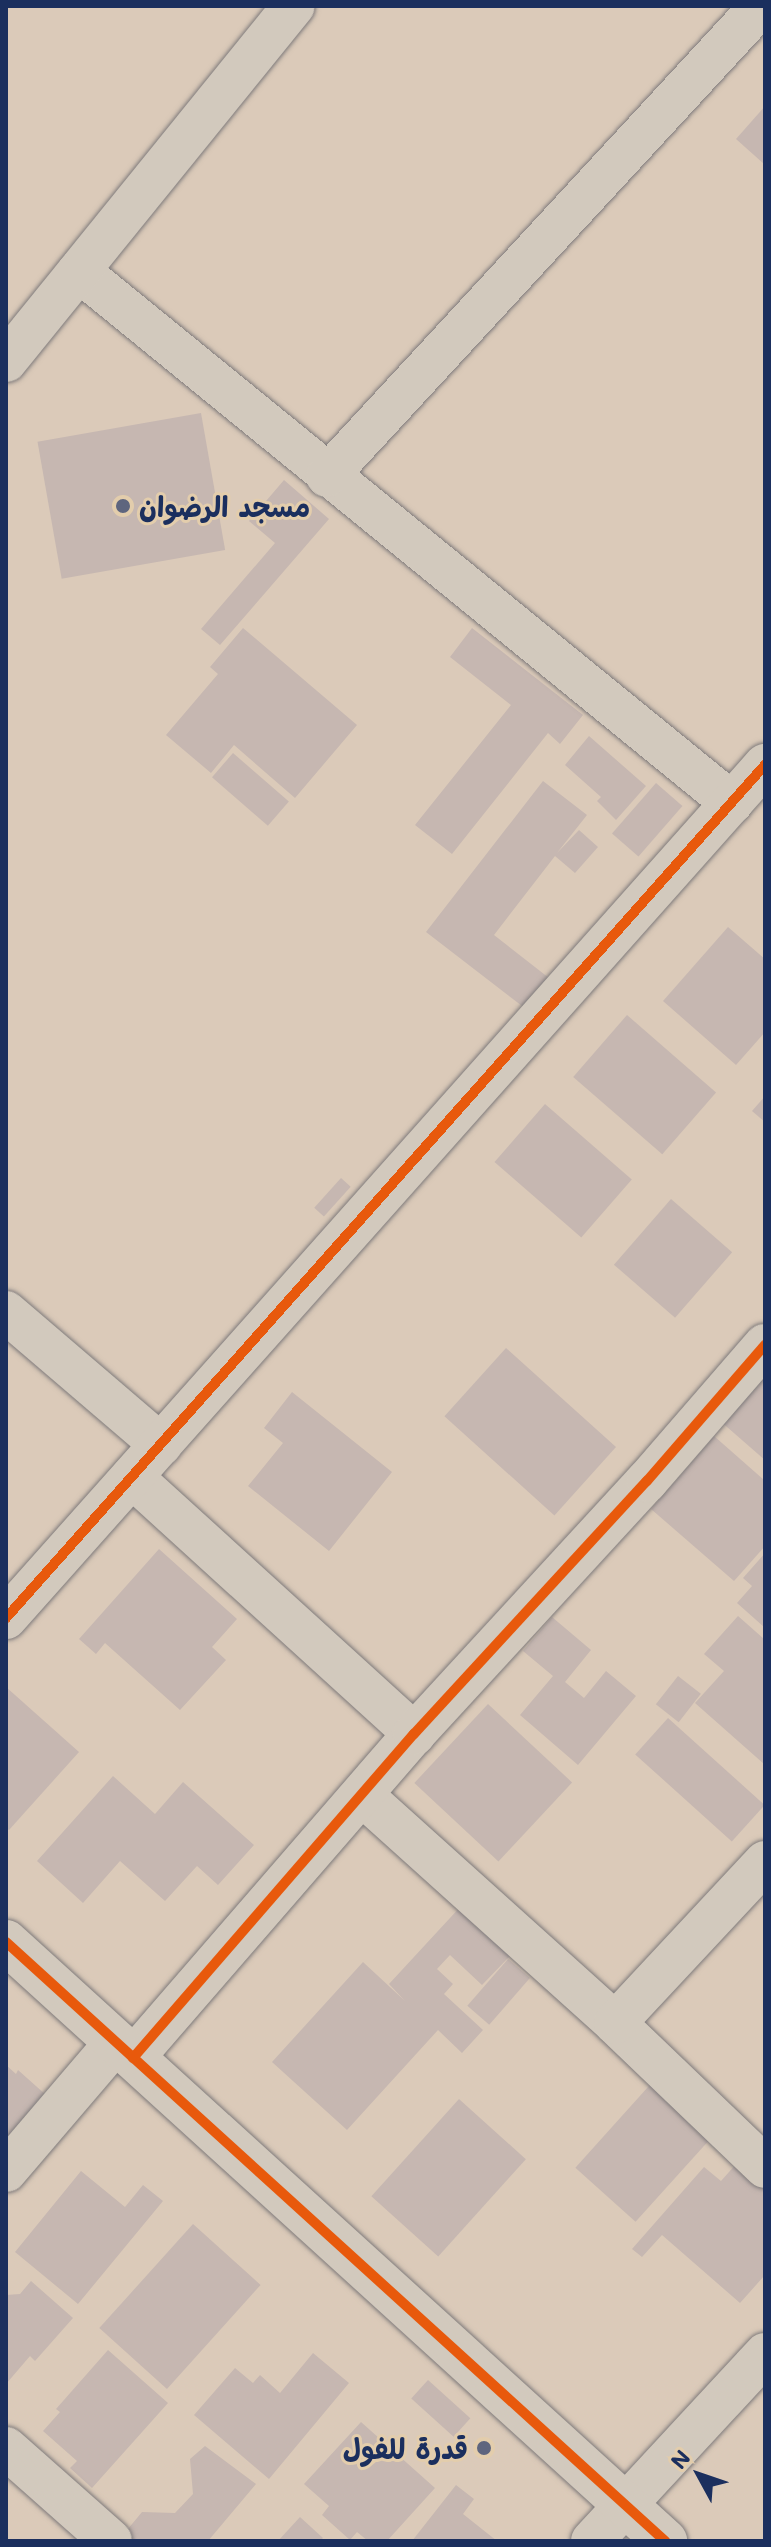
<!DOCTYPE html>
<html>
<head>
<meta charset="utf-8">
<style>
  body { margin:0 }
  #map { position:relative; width:771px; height:2547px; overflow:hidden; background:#dbcab9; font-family:Mali,"Playpen Sans Arabic",sans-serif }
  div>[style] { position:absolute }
  .building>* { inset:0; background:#c6b7b1; transform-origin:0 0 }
  .roads { filter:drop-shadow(0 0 2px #7e7a7b) drop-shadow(0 0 2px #7e7a7b) }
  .street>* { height:42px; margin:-21px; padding:0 21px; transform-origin:21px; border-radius:21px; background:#d2c9bd }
  .secondary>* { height:44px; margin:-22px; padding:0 22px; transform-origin:22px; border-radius:22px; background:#d2c9bd }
  .cycleway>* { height:10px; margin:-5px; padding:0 5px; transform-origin:5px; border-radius:5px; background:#e8590c }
  .dots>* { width:22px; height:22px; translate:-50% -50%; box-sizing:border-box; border:4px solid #e3cdac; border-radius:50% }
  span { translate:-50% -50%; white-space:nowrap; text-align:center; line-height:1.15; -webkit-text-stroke:6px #e3cdac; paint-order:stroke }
  .poi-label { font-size:28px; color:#1b2f5e; font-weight:700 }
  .left { translate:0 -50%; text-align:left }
  .right { translate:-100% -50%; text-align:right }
  .frame { position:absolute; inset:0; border:8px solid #1b2f5e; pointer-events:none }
  .north { position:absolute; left:659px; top:2435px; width:80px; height:80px; -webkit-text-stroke:6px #e3cdac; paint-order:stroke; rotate:310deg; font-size:22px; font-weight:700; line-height:32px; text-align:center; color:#1b2f5e }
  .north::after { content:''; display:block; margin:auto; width:28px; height:36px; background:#1b2f5e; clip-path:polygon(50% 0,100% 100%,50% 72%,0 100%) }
</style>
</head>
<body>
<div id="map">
  <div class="building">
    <i style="clip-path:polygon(765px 106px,765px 165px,736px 139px)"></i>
    <i style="left:201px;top:413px;width:139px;height:166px;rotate:80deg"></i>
    <i style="clip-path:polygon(284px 480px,329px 519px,220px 645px,201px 629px,275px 543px,249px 521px)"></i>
    <i style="clip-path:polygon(243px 628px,357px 725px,295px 798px,234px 745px,211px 773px,166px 735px,218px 674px,210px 667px)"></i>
    <i style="clip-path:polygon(472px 628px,583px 715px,560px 744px,548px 733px,452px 854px,415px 825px,511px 705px,450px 657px)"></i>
    <i style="clip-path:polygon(589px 736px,646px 786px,616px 820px,597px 801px,601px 797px,565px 765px)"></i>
    <i style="left:233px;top:753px;width:74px;height:32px;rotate:41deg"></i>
    <i style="clip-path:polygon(543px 781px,587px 815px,557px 853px,579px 830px,598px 847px,575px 873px,555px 856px,494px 935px,549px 978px,526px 1009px,426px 932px)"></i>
    <i style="left:656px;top:783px;width:35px;height:67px;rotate:41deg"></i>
    <i style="clip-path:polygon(728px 927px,765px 959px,765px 1032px,736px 1065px,663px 1001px)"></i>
    <i style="left:627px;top:1015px;width:118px;height:82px;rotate:41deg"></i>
    <i style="clip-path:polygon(765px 1096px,765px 1122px,752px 1111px)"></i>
    <i style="left:545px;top:1104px;width:115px;height:77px;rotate:41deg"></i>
    <i style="left:341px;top:1178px;width:13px;height:40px;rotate:42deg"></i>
    <i style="left:671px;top:1199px;width:81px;height:87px;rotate:41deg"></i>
    <i style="left:506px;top:1348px;width:148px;height:92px;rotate:42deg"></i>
    <i style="clip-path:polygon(765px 1368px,765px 1460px,719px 1420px)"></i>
    <i style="clip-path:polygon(292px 1392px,392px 1472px,329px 1551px,248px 1486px,283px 1443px,264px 1428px)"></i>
    <i style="clip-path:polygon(714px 1436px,765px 1481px,765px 1546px,734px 1581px,651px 1509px)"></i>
    <i style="clip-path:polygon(159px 1549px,237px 1619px,212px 1647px,226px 1660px,180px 1710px,105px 1643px,96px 1654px,79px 1639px)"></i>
    <i style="clip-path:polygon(765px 1553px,765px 1628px,737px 1603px,752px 1586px,743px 1578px)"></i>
    <i style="clip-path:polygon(738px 1616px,765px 1640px,765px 1765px,695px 1703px,724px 1671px,704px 1654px)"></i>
    <i style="clip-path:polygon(552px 1617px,591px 1650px,565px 1682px,584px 1698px,606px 1671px,636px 1696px,578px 1765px,520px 1715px,553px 1676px,523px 1651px)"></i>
    <i style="left:678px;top:1676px;width:29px;height:36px;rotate:38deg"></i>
    <i style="clip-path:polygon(6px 1687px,79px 1752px,9px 1830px,6px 1828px)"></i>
    <i style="left:488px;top:1704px;width:115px;height:108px;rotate:43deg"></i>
    <i style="left:668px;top:1718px;width:130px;height:49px;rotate:42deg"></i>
    <i style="clip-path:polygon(113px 1776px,155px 1814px,183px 1782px,254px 1845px,218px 1885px,197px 1866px,165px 1901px,120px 1861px,83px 1903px,37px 1861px)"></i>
    <i style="clip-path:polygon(462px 1905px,512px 1954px,482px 1985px,450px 1955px,437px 1969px,453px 1984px,444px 1994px,483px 2030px,462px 2053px,438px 2030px,347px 2130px,272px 2062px,363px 1962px,405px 2001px,389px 1984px)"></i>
    <i style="left:508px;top:1959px;width:29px;height:62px;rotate:41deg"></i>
    <i style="clip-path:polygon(6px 2065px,16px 2074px,18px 2070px,46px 2095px,6px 2141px)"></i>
    <i style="left:657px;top:2077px;width:81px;height:122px;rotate:42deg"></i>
    <i style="left:459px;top:2099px;width:90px;height:131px;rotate:42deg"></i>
    <i style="clip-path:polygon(745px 2154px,765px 2171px,765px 2275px,740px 2303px,662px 2235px,642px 2257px,632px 2249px,704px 2167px,721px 2181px)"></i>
    <i style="clip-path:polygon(81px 2171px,125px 2207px,143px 2185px,163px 2201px,78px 2304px,15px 2252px)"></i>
    <i style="left:193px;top:2224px;width:91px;height:140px;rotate:42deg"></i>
    <i style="clip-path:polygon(31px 2281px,73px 2318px,35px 2361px,30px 2356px,6px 2384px,6px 2295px,20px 2294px)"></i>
    <i style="clip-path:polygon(108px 2350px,168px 2403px,92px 2488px,70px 2468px,77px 2461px,43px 2431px,60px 2412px,56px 2409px)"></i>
    <i style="clip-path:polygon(313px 2353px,349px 2383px,269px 2479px,194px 2415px,235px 2368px,253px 2383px,260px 2375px,280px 2393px)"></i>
    <i style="left:428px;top:2380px;width:57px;height:25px;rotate:42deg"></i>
    <i style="clip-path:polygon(361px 2422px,435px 2488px,387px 2541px,368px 2541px,357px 2532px,350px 2540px,322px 2515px,329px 2506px,304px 2484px)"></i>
    <i style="clip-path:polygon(205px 2446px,256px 2484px,208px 2541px,118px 2541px,142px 2512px,175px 2513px,193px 2494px,190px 2459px)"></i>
    <i style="clip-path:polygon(456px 2485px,474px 2499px,463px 2514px,497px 2541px,412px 2541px)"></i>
    <i style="clip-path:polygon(300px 2517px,323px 2538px,320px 2541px,278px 2541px)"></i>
  </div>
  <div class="roads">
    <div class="street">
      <i style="left:79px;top:271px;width:842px;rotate:39.17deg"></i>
      <i style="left:6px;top:361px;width:457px;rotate:-51deg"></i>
      <i style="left:327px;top:476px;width:640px;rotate:-47.28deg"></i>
      <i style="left:6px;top:1312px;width:204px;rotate:40.6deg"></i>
      <i style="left:132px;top:1477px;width:382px;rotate:42.3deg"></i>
      <i style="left:6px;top:1618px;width:1142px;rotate:-48.34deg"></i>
      <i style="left:362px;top:1795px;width:341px;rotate:42deg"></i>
      <i style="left:615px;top:2023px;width:208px;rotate:43.8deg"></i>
      <i style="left:615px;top:2023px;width:220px;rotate:-47deg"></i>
      <i style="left:133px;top:2058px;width:429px;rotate:-49.1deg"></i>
      <i style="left:414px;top:1734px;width:344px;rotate:-47.4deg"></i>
      <i style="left:647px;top:1481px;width:180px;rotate:-49.1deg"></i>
      <i style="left:6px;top:2171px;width:170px;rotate:-49.5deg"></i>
      <i style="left:6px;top:2448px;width:140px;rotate:41.5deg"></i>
      <i style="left:592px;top:2541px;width:255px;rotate:-47.2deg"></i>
    </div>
    <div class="secondary">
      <i style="left:6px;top:1942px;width:891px;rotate:42.27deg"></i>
    </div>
  </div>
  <div class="cycleway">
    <i style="left:6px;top:1618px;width:1142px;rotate:-48.34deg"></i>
    <i style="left:6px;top:1942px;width:891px;rotate:42.27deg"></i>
    <i style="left:133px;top:2058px;width:429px;rotate:-49.1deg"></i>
    <i style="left:414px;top:1734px;width:344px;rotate:-47.4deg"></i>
    <i style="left:647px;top:1481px;width:180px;rotate:-49.1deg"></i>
  </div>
  <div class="dots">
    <i style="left:123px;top:506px;background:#5e657e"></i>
    <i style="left:484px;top:2448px;background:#5e657e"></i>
  </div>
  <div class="poi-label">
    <span class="left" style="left:139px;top:506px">مسجد الرضوان</span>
    <span class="right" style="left:468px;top:2448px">قدرة للفول</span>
  </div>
  <div class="frame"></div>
  <div class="north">N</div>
</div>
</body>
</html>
